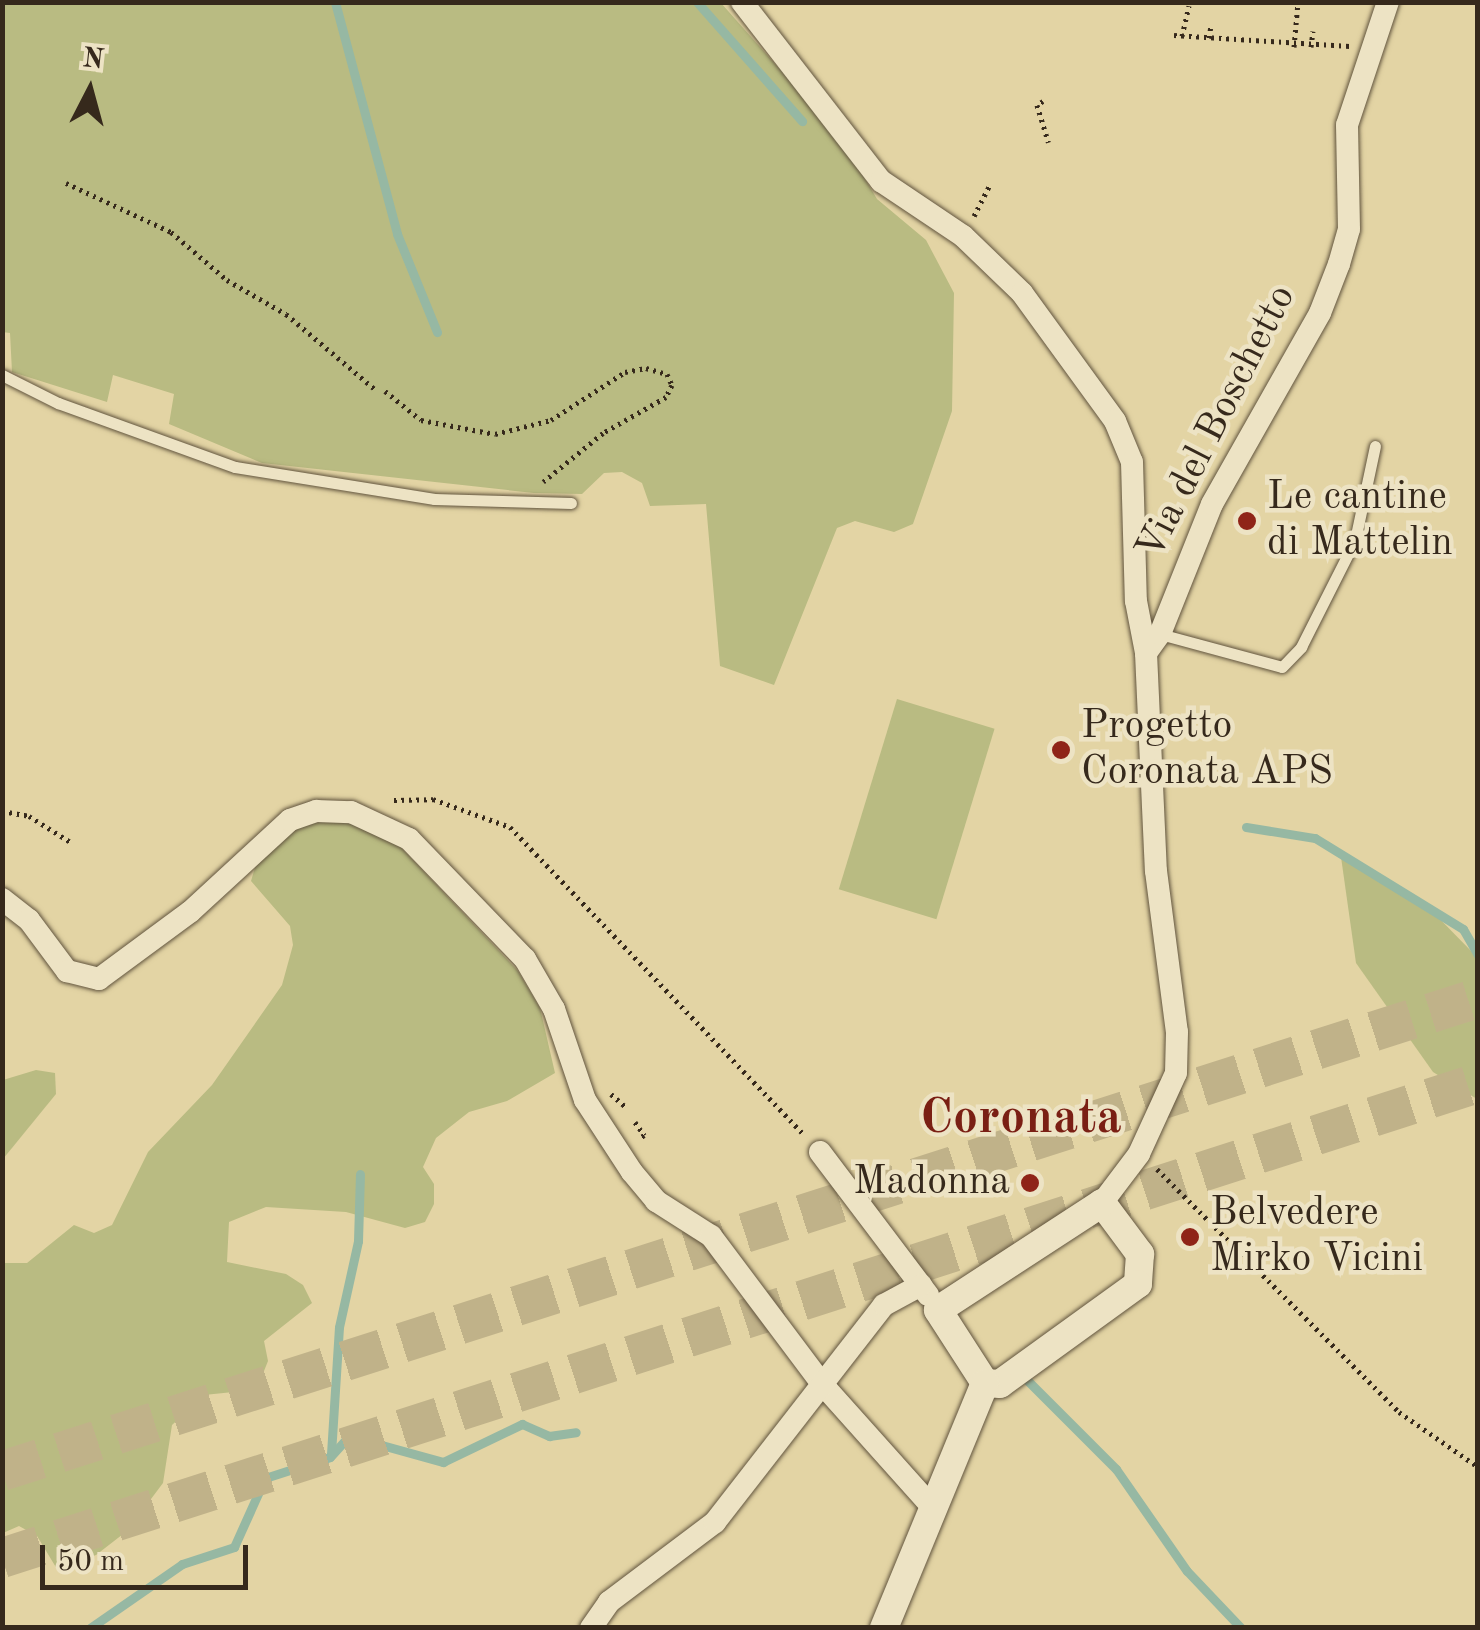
<!DOCTYPE html>
<html>
<head>
<meta charset="utf-8">
<style>
  body { margin:0 }
  #map { position:relative; width:1480px; height:1630px; overflow:hidden; background:#e3d4a4; font-family:"Old Standard TT",serif }
  div>[style] { position:absolute }
  .green>* { inset:0; background:#b9bb82; transform-origin:0 0 }
  .stream>* { height:9px; margin:-4.5px; padding:0 4.5px; transform-origin:4.5px; border-radius:4.5px; background:#96b8a3 }
  .motorway-tunnel>* { height:40px; margin-top:-20px; transform-origin:0; background:repeating-linear-gradient(90deg,#c0b289 0 40px,transparent 0 60px) }
  .path>* { height:5px; margin-top:-2.5px; transform-origin:0; background:repeating-linear-gradient(90deg,#36291c 0 2.5px,transparent 0 7.5px) }
  .roads { filter:drop-shadow(0 0 2px #61543e) drop-shadow(0 0 2px #61543e) }
  .service>* { height:11px; margin:-5.5px; padding:0 5.5px; transform-origin:5.5px; border-radius:5.5px; background:#ede3c4 }
  .minor>* { height:22px; margin:-11px; padding:0 11px; transform-origin:11px; border-radius:11px; background:#ede3c4 }
  .tertiary>* { height:28px; margin:-14px; padding:0 14px; transform-origin:14px; border-radius:14px; background:#ede3c4 }
  .dots>* { width:28px; height:28px; translate:-50% -50%; box-sizing:border-box; border:5px solid #ede3c4; border-radius:50% }
  span { translate:-50% -50%; white-space:nowrap; text-align:center; line-height:1.15; -webkit-text-stroke:9px #ede3c4; paint-order:stroke }
  .street-label { font-size:40px; color:#36291c }
  .poi-label { font-size:40px; color:#36291c }
  .left { translate:0 -50%; text-align:left }
  .right { translate:-100% -50%; text-align:right }
  .district-label { font-size:50px; color:#7a1f14; font-weight:700 }
  .frame { position:absolute; inset:0; border:5px solid #36291c; pointer-events:none }
  .north { position:absolute; left:40px; top:40px; width:100px; height:100px; -webkit-text-stroke:8px #ede3c4; paint-order:stroke; rotate:6deg; font-size:28px; font-weight:700; line-height:40px; text-align:center; color:#36291c }
  .north::after { content:''; display:block; margin:auto; width:35px; height:45px; background:#36291c; clip-path:polygon(50% 0,100% 100%,50% 72%,0 100%) }
  .scale { position:absolute; left:40px; top:1545px; width:208px; height:45px; box-sizing:border-box; border:5px solid #36291c; border-top:0; padding-left:12px; font-size:30px; line-height:35px; white-space:nowrap; color:#36291c; -webkit-text-stroke:8px #ede3c4; paint-order:stroke }
</style>
</head>
<body>
<div id="map">
  <div class="green">
    <i style="clip-path:polygon(2px 3px,721px 3px,840px 137px,877px 199px,926px 240px,954px 293px,952px 411px,913px 524px,894px 532px,855px 521px,837px 528px,774px 685px,720px 666px,706px 504px,650px 506px,642px 483px,622px 472px,604px 473px,582px 494px,534px 493px,262px 463px,169px 424px,174px 394px,113px 375px,107px 402px,12px 372px,10px 333px,2px 332px)"></i>
    <i style="left:897px;top:699px;width:102px;height:199px;rotate:17deg"></i>
    <i style="clip-path:polygon(345px 816px,393px 839px,518px 971px,540px 1008px,555px 1073px,507px 1101px,469px 1112px,436px 1138px,423px 1167px,434px 1184px,434px 1204px,425px 1222px,405px 1228px,346px 1212px,266px 1207px,229px 1222px,227px 1262px,286px 1274px,303px 1285px,312px 1303px,264px 1341px,268px 1361px,260px 1381px,243px 1391px,204px 1395px,172px 1425px,163px 1483px,127px 1531px,96px 1555px,57px 1569px,37px 1536px,19px 1526px,3px 1533px,2px 1263px,27px 1263px,74px 1225px,94px 1233px,112px 1225px,148px 1152px,212px 1085px,282px 985px,293px 945px,290px 926px,251px 881px,257px 861px,293px 826px)"></i>
    <i style="clip-path:polygon(1341px 857px,1428px 907px,1477px 957px,1477px 1099px,1433px 1072px,1356px 963px)"></i>
    <i style="clip-path:polygon(36px 1070px,55px 1073px,56px 1094px,3px 1159px,3px 1080px)"></i>
  </div>
  <div class="stream">
    <i style="left:335px;top:2px;width:240px;rotate:75deg"></i>
    <i style="left:397px;top:234px;width:106px;rotate:67.8deg"></i>
    <i style="left:697px;top:2px;width:159px;rotate:48.6deg"></i>
    <i style="left:1246px;top:827px;width:70px;rotate:9.1deg"></i>
    <i style="left:1315px;top:838px;width:174px;rotate:31.6deg"></i>
    <i style="left:1463px;top:929px;width:30px;rotate:60deg"></i>
    <i style="left:1025px;top:1378px;width:129px;rotate:45deg"></i>
    <i style="left:1116px;top:1469px;width:124px;rotate:55.2deg"></i>
    <i style="left:1187px;top:1571px;width:79px;rotate:46.5deg"></i>
    <i style="left:331px;top:1454px;width:127px;rotate:-86.4deg"></i>
    <i style="left:339px;top:1327px;width:88px;rotate:-77.5deg"></i>
    <i style="left:358px;top:1241px;width:67px;rotate:-88.3deg"></i>
    <i style="left:90px;top:1628px;width:112px;rotate:-34.8deg"></i>
    <i style="left:182px;top:1564px;width:55px;rotate:-18.1deg"></i>
    <i style="left:234px;top:1547px;width:76px;rotate:-65.8deg"></i>
    <i style="left:265px;top:1478px;width:68px;rotate:-17.9deg"></i>
    <i style="left:330px;top:1457px;width:28px;rotate:-48deg"></i>
    <i style="left:349px;top:1436px;width:98px;rotate:15.5deg"></i>
    <i style="left:443px;top:1462px;width:88px;rotate:-25.7deg"></i>
    <i style="left:522px;top:1424px;width:30px;rotate:24deg"></i>
    <i style="left:549px;top:1436px;width:27px;rotate:-8deg"></i>
  </div>
  <div class="motorway-tunnel">
    <i style="left:2px;top:1471px;width:1550px;rotate:-17.77deg"></i>
    <i style="left:2px;top:1558px;width:1551px;rotate:-17.84deg"></i>
  </div>
  <div class="path">
    <i style="left:1174px;top:35px;width:176px;rotate:3.6deg"></i>
    <i style="left:1182px;top:36px;width:31px;rotate:-77deg"></i>
    <i style="left:1209px;top:38px;width:12px;rotate:-81deg"></i>
    <i style="left:1294px;top:47px;width:45px;rotate:-84.9deg"></i>
    <i style="left:1311px;top:47px;width:16px;rotate:-83deg"></i>
    <i style="left:1043px;top:101px;width:7px;rotate:146deg"></i>
    <i style="left:1037px;top:105px;width:39px;rotate:73deg"></i>
    <i style="left:66px;top:183px;width:116px;rotate:25deg"></i>
    <i style="left:171px;top:232px;width:74px;rotate:40.6deg"></i>
    <i style="left:227px;top:280px;width:68px;rotate:30deg"></i>
    <i style="left:286px;top:314px;width:119px;rotate:40.2deg"></i>
    <i style="left:974px;top:216px;width:33px;rotate:-63deg"></i>
    <i style="left:385px;top:391px;width:46px;rotate:38.9deg"></i>
    <i style="left:421px;top:420px;width:75px;rotate:10.7deg"></i>
    <i style="left:495px;top:434px;width:58px;rotate:-14deg"></i>
    <i style="left:551px;top:420px;width:88px;rotate:-33deg"></i>
    <i style="left:625px;top:372px;width:21px;rotate:-11deg"></i>
    <i style="left:646px;top:368px;width:22px;rotate:16deg"></i>
    <i style="left:667px;top:374px;width:12px;rotate:66deg"></i>
    <i style="left:672px;top:385px;width:13px;rotate:117deg"></i>
    <i style="left:666px;top:397px;width:73px;rotate:150.3deg"></i>
    <i style="left:603px;top:433px;width:77px;rotate:140.8deg"></i>
    <i style="left:394px;top:800px;width:39px;rotate:-1deg"></i>
    <i style="left:433px;top:799px;width:82px;rotate:20deg"></i>
    <i style="left:510px;top:827px;width:426px;rotate:46.3deg"></i>
    <i style="left:2px;top:811px;width:27px;rotate:10deg"></i>
    <i style="left:29px;top:816px;width:51px;rotate:32.1deg"></i>
    <i style="left:611px;top:1094px;width:18px;rotate:41deg"></i>
    <i style="left:635px;top:1122px;width:16px;rotate:55deg"></i>
    <i style="left:644px;top:1135px;width:6px;rotate:141deg"></i>
    <i style="left:1157px;top:1169px;width:343px;rotate:45.1deg"></i>
    <i style="left:1399px;top:1412px;width:96px;rotate:34.8deg"></i>
  </div>
  <div class="roads">
    <div class="service">
      <i style="left:2px;top:375px;width:63px;rotate:26.6deg"></i>
      <i style="left:58px;top:403px;width:188px;rotate:19.9deg"></i>
      <i style="left:235px;top:467px;width:202px;rotate:9.1deg"></i>
      <i style="left:434px;top:499px;width:137px;rotate:1.7deg"></i>
      <i style="left:1160px;top:634px;width:126px;rotate:15.1deg"></i>
      <i style="left:1282px;top:667px;width:28px;rotate:-46deg"></i>
      <i style="left:1301px;top:647px;width:120px;rotate:-63.2deg"></i>
      <i style="left:1355px;top:540px;width:96px;rotate:-78deg"></i>
    </div>
    <div class="minor">
      <i style="left:742px;top:2px;width:227px;rotate:52.2deg"></i>
      <i style="left:881px;top:181px;width:99px;rotate:33.9deg"></i>
      <i style="left:963px;top:236px;width:82px;rotate:44deg"></i>
      <i style="left:1022px;top:293px;width:158px;rotate:54deg"></i>
      <i style="left:1115px;top:421px;width:44px;rotate:67.5deg"></i>
      <i style="left:1132px;top:462px;width:139px;rotate:88.4deg"></i>
      <i style="left:1136px;top:601px;width:53px;rotate:79.1deg"></i>
      <i style="left:1146px;top:653px;width:218px;rotate:87.4deg"></i>
      <i style="left:1156px;top:871px;width:162px;rotate:82.6deg"></i>
      <i style="left:1177px;top:1032px;width:41px;rotate:91.4deg"></i>
      <i style="left:1176px;top:1073px;width:89px;rotate:114.6deg"></i>
      <i style="left:1139px;top:1154px;width:61px;rotate:127.1deg"></i>
      <i style="left:1146px;top:653px;width:24px;rotate:-54deg"></i>
      <i style="left:1160px;top:634px;width:140px;rotate:-68.2deg"></i>
      <i style="left:1212px;top:504px;width:219px;rotate:-60.5deg"></i>
      <i style="left:1320px;top:313px;width:53px;rotate:-68.8deg"></i>
      <i style="left:1339px;top:264px;width:36px;rotate:-74deg"></i>
      <i style="left:1349px;top:229px;width:104px;rotate:-91.1deg"></i>
      <i style="left:1347px;top:125px;width:130px;rotate:-71.6deg"></i>
      <i style="left:2px;top:899px;width:34px;rotate:38deg"></i>
      <i style="left:29px;top:920px;width:64px;rotate:53.3deg"></i>
      <i style="left:67px;top:971px;width:33px;rotate:14deg"></i>
      <i style="left:99px;top:979px;width:113px;rotate:-36.4deg"></i>
      <i style="left:190px;top:912px;width:136px;rotate:-42.6deg"></i>
      <i style="left:290px;top:820px;width:28px;rotate:-19deg"></i>
      <i style="left:316px;top:811px;width:35px;rotate:2deg"></i>
      <i style="left:351px;top:812px;width:64px;rotate:25deg"></i>
      <i style="left:409px;top:839px;width:167px;rotate:46deg"></i>
      <i style="left:525px;top:959px;width:58px;rotate:59.9deg"></i>
      <i style="left:554px;top:1009px;width:96px;rotate:71.2deg"></i>
      <i style="left:585px;top:1100px;width:86px;rotate:56.9deg"></i>
      <i style="left:632px;top:1172px;width:38px;rotate:50deg"></i>
      <i style="left:656px;top:1201px;width:65px;rotate:32.5deg"></i>
      <i style="left:711px;top:1236px;width:186px;rotate:53.1deg"></i>
      <i style="left:823px;top:1385px;width:165px;rotate:48.2deg"></i>
      <i style="left:820px;top:1152px;width:179px;rotate:52.9deg"></i>
      <i style="left:591px;top:1628px;width:32px;rotate:-55deg"></i>
      <i style="left:609px;top:1602px;width:133px;rotate:-37deg"></i>
      <i style="left:715px;top:1522px;width:275px;rotate:-52.1deg"></i>
      <i style="left:884px;top:1305px;width:42px;rotate:-28.4deg"></i>
    </div>
    <div class="tertiary">
      <i style="left:1102px;top:1203px;width:64px;rotate:53.3deg"></i>
      <i style="left:1140px;top:1254px;width:30px;rotate:94deg"></i>
      <i style="left:1138px;top:1284px;width:170px;rotate:144.1deg"></i>
      <i style="left:1000px;top:1384px;width:15px;rotate:-176deg"></i>
      <i style="left:985px;top:1383px;width:87px;rotate:-122.8deg"></i>
      <i style="left:938px;top:1310px;width:196px;rotate:-33.1deg"></i>
      <i style="left:884px;top:1628px;width:265px;rotate:-67.6deg"></i>
    </div>
  </div>
  <div class="dots">
    <i style="left:1247px;top:521px;background:#8f2418"></i>
    <i style="left:1061px;top:750px;background:#8f2418"></i>
    <i style="left:1030px;top:1183px;background:#8f2418"></i>
    <i style="left:1190px;top:1237px;background:#8f2418"></i>
  </div>
  <div class="street-label">
    <span style="left:1217px;top:423px;rotate:-63deg">Via del Boschetto</span>
  </div>
  <div class="poi-label">
    <span class="left" style="left:1267px;top:521px">Le cantine<br>di Mattelin</span>
    <span class="left" style="left:1081px;top:750px">Progetto<br>Coronata APS</span>
    <span class="right" style="left:1010px;top:1183px">Madonna</span>
    <span class="left" style="left:1210px;top:1237px">Belvedere<br>Mirko Vicini</span>
  </div>
  <div class="district-label">
    <span style="left:1021px;top:1120px">Coronata</span>
  </div>
  <div class="frame"></div>
  <div class="north">N</div>
  <div class="scale">50 m</div>
</div>
</body>
</html>
